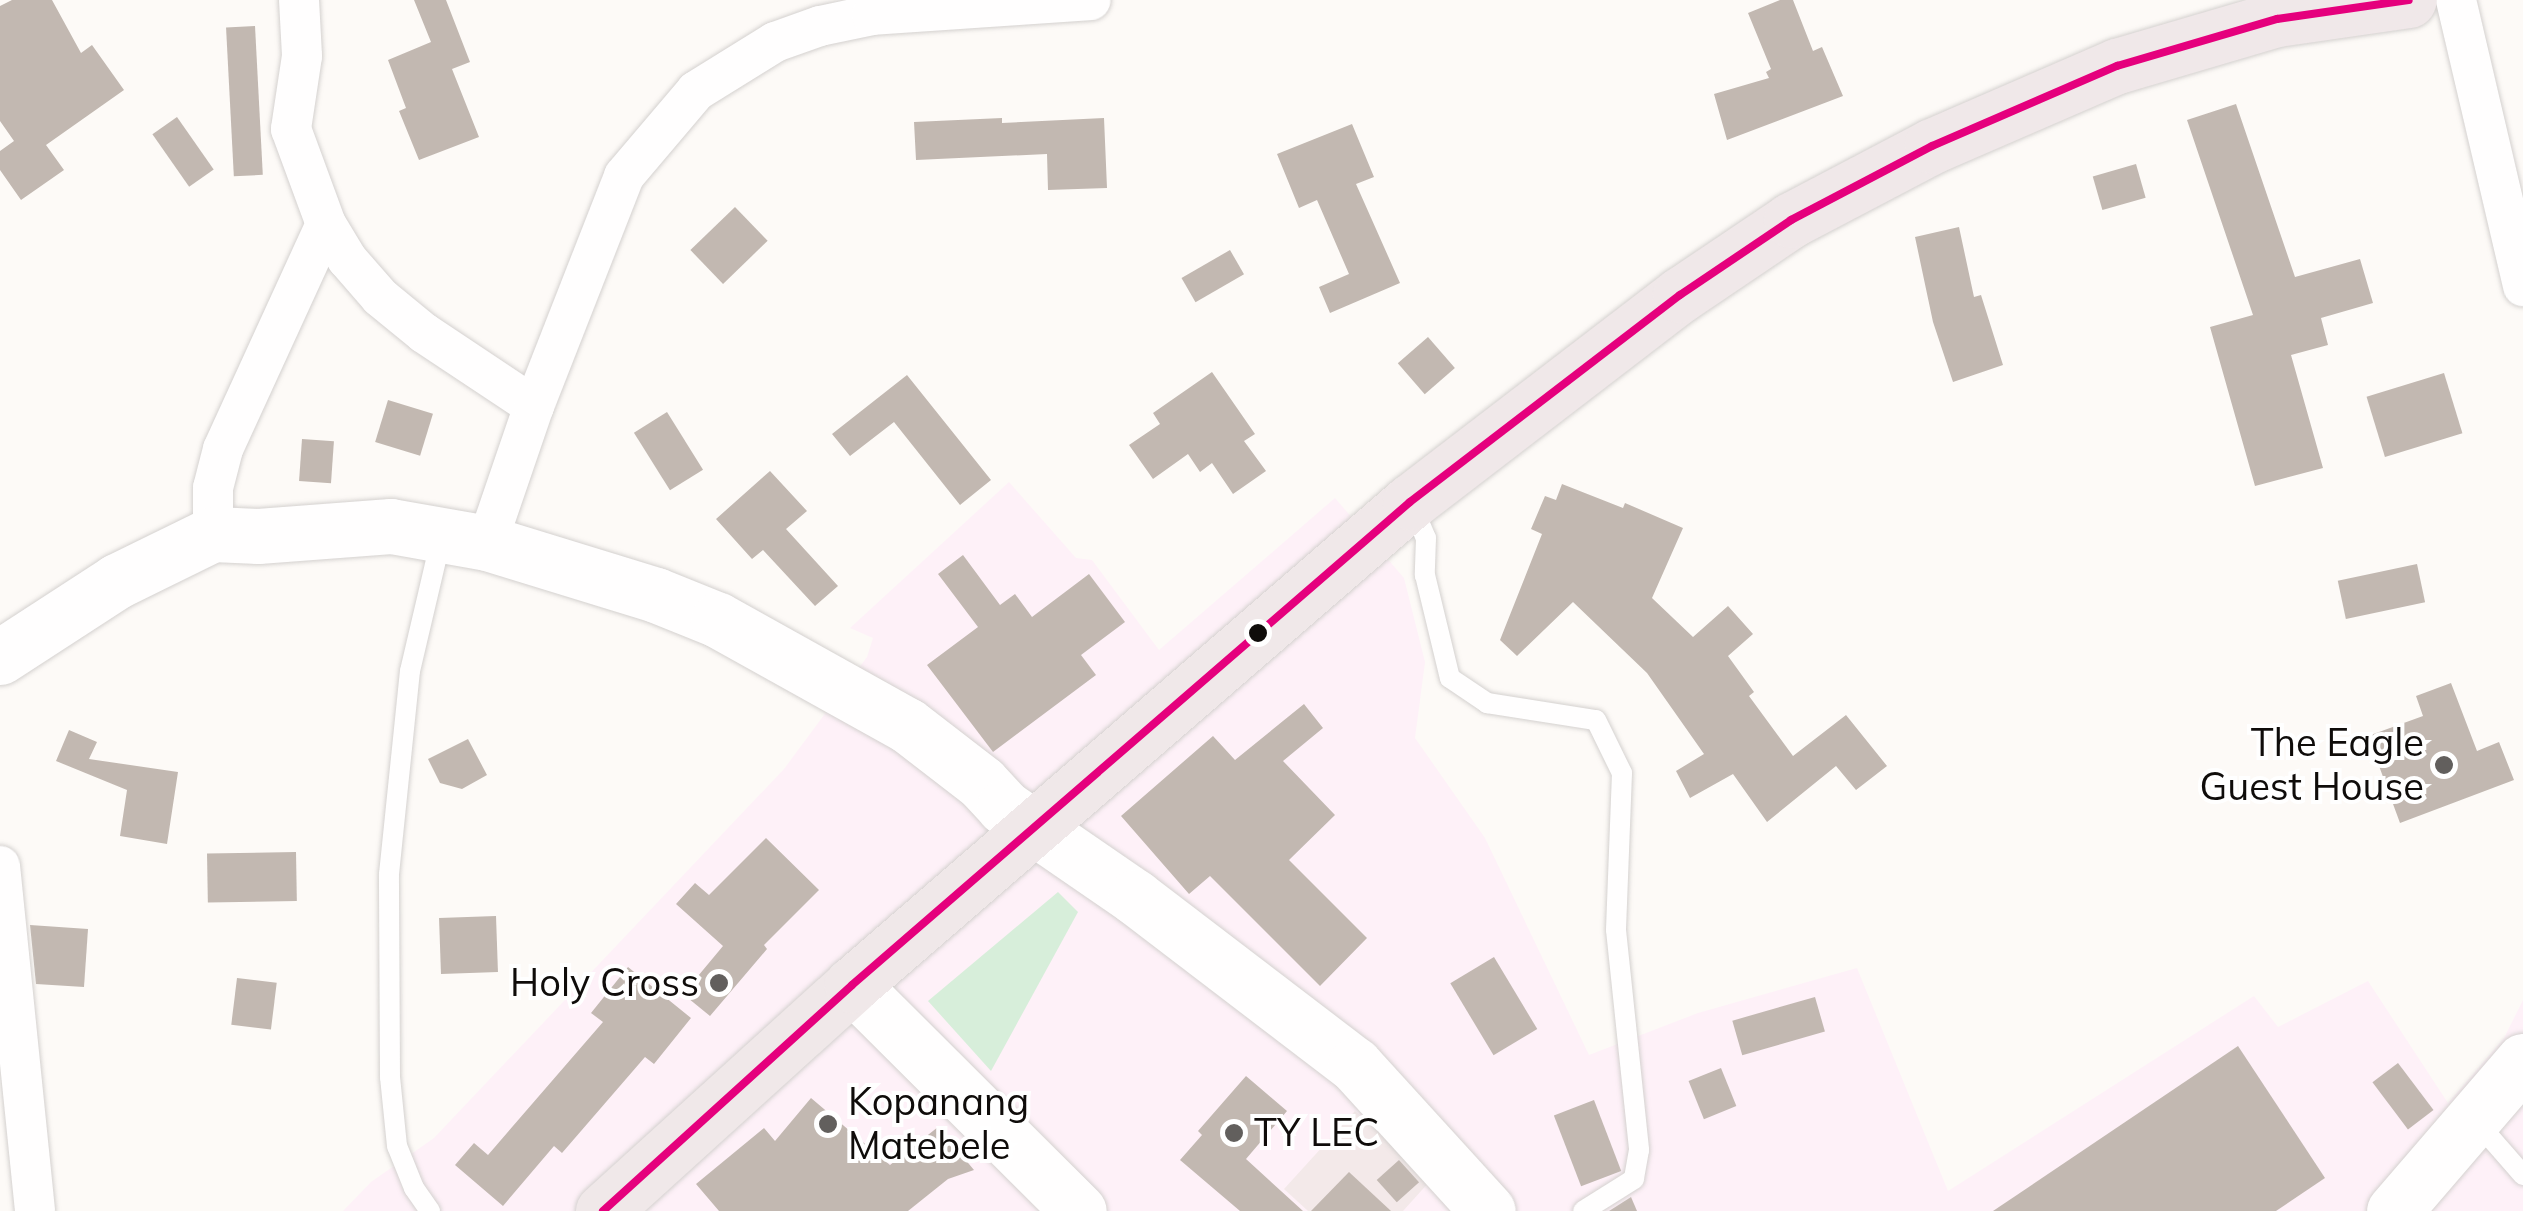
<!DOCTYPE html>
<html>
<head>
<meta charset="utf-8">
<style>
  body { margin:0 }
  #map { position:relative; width:2523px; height:1211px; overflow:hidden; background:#fdfaf7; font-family:Mulish,sans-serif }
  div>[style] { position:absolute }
  .commercial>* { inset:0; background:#fef1f8 }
  .industrial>* { inset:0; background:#f3e9e9 }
  .green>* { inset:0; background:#d7eeda }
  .building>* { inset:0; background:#c2b8b1; transform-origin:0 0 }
  .roads { filter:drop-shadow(0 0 2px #d4d1cf) drop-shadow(0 0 2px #d4d1cf) }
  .service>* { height:20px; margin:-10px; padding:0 10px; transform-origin:10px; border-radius:10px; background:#fffefe }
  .minor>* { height:40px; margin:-20px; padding:0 20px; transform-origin:20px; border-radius:20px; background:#fffefe }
  .secondary>* { height:55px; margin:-27.5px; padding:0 27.5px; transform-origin:27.5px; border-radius:27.5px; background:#fffefe }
  .primary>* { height:55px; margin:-27.5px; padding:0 27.5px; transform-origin:27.5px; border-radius:27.5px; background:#f0e8e9 }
  .bus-1>* { height:8px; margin:-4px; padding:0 4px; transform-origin:4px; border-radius:4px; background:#e5007d }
  .dots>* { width:28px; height:28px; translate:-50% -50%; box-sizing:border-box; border:5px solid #fff; border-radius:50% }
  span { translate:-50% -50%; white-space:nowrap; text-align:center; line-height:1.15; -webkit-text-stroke:8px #fff; paint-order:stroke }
  .poi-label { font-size:38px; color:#0f0c0a }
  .right { translate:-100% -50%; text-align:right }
  .left { translate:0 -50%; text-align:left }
</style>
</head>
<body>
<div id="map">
  <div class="commercial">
    <i style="clip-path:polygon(1009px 482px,1076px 558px,1092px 560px,1159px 650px,1335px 498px,1404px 578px,1425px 662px,1415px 738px,1485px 838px,1589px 1055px,1698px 1013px,1857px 968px,1948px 1191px,2254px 996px,2278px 1027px,2368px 981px,2448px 1103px,2504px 1038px,2523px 1000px,2523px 1211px,343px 1211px,371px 1182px,434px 1138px,784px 769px,867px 657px,873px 638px,850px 628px)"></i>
  </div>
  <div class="industrial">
    <i style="clip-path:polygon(1355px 1111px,1431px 1180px,1403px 1211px,1308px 1211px,1284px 1189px)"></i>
  </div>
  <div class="green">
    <i style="clip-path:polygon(1058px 892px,1078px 912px,991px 1071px,928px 1001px)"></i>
  </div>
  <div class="building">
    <i style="clip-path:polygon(12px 0,52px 0,81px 53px,92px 45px,124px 90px,46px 145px,64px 170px,21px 200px,0 170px,0 151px,14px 141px,0 121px,0 6px)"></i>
    <i style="clip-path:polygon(414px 0,446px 0,470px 62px,452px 69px,479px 137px,419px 160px,399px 111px,406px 108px,388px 60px,431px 42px)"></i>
    <i style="clip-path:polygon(1780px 0,1793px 0,1813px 51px,1822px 47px,1843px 96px,1727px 140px,1714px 94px,1769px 78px,1766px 72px,1771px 69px,1748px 13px)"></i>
    <i style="left:255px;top:26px;width:149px;height:29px;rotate:87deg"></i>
    <i style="clip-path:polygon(2236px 104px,2295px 277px,2360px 259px,2373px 303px,2321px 318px,2328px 345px,2291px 355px,2323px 468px,2255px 486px,2210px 327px,2253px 315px,2187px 120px)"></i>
    <i style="left:177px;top:117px;width:64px;height:30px;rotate:55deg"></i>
    <i style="clip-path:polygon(1002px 118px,1002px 123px,1104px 118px,1107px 188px,1048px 190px,1047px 154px,916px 160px,914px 122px)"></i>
    <i style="clip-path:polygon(1352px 124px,1374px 177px,1356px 184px,1400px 283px,1330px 313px,1319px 287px,1349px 274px,1317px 200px,1299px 208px,1277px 154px)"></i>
    <i style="left:2136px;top:164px;width:35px;height:45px;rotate:74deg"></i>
    <i style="left:735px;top:207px;width:47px;height:62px;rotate:46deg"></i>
    <i style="clip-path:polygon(1959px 227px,1974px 297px,1981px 295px,2003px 365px,1953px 382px,1933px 322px,1915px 237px)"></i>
    <i style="left:1230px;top:250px;width:28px;height:56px;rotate:60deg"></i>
    <i style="left:1428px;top:337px;width:41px;height:40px;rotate:49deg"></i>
    <i style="clip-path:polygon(1212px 372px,1255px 434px,1244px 441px,1266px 471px,1233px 494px,1212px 463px,1200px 472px,1188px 454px,1153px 479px,1129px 445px,1160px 424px,1153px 413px)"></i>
    <i style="left:2444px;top:373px;width:63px;height:81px;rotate:73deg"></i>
    <i style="clip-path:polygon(907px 375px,991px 480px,960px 505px,894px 422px,850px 456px,832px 434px)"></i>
    <i style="left:388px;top:400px;width:47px;height:44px;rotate:17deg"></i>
    <i style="left:667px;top:412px;width:68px;height:39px;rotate:58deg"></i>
    <i style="left:302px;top:439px;width:32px;height:42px;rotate:4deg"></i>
    <i style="clip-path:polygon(770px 471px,807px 511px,786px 529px,838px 586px,815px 606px,763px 550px,752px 559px,716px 519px)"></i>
    <i style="clip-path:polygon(1562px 484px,1623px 508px,1625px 503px,1683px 528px,1652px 598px,1693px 637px,1728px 606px,1753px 634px,1728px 656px,1754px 692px,1749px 696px,1793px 756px,1846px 715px,1887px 766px,1856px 790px,1836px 766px,1767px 822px,1733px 774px,1690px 798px,1676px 771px,1704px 754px,1647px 673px,1573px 602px,1517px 656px,1500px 640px,1542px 534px,1531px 529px,1545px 496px,1556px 500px)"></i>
    <i style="clip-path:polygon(963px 555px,1000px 605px,1015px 594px,1032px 617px,1089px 574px,1125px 622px,1081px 655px,1096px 675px,993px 752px,927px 665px,978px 627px,938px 574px)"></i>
    <i style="left:2417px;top:564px;width:39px;height:81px;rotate:78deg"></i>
    <i style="clip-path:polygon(2451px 683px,2477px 751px,2499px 742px,2514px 780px,2400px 823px,2368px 736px,2423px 716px,2416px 696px)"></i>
    <i style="clip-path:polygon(1304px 704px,1323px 728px,1283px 761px,1335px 815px,1289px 860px,1367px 938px,1320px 986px,1210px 876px,1189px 894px,1121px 816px,1213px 736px,1235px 760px)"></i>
    <i style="clip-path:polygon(69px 730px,97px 742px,89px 759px,178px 772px,167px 844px,120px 836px,127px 790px,56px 761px)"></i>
    <i style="clip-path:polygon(468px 739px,487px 775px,462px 789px,440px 783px,428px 759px)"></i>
    <i style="clip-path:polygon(766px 838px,819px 890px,764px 945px,767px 949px,710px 1016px,683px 994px,723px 946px,676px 904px,695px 883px,709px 895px)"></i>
    <i style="left:296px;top:852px;width:49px;height:89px;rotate:89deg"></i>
    <i style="left:496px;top:916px;width:56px;height:57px;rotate:88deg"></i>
    <i style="clip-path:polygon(30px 925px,88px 929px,84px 987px,36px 984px)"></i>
    <i style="left:1494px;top:957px;width:84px;height:51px;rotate:59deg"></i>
    <i style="clip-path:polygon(628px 967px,691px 1018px,654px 1064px,645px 1057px,562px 1153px,554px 1146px,503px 1206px,455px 1165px,474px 1143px,488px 1155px,603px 1022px,591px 1013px)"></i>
    <i style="left:237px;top:978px;width:40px;height:47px;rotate:7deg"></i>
    <i style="left:1815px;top:997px;width:36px;height:86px;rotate:74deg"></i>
    <i style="clip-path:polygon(2238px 1046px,2325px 1178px,2276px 1211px,1993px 1211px)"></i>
    <i style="left:2398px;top:1063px;width:59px;height:32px;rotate:53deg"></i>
    <i style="left:1721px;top:1068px;width:41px;height:35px;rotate:68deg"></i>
    <i style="clip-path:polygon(1246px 1076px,1287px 1111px,1246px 1159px,1303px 1211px,1240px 1211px,1180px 1160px,1202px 1135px,1198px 1131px)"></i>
    <i style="clip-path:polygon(811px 1098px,890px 1165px,938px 1127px,974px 1170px,948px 1179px,908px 1211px,719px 1211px,696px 1184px,764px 1128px,775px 1141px)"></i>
    <i style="left:1594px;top:1100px;width:76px;height:43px;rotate:69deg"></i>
    <i style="left:1399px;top:1160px;width:30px;height:30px;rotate:48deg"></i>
    <i style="clip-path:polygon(1349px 1172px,1391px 1211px,1311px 1211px)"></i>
    <i style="clip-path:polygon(1631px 1197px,1637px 1211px,1609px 1211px)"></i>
  </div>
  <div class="roads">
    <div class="service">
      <i style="left:1411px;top:503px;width:38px;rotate:67deg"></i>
      <i style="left:1426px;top:538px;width:37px;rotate:92deg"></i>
      <i style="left:1425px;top:575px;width:106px;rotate:76.4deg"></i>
      <i style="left:1450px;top:678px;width:45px;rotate:34deg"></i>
      <i style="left:1487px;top:703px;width:110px;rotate:8.9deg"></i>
      <i style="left:1596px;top:720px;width:59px;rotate:63.9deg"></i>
      <i style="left:1622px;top:773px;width:157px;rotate:92.2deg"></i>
      <i style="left:1616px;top:930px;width:221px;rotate:84deg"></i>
      <i style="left:1639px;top:1150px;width:29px;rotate:100deg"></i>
      <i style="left:1634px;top:1179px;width:60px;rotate:147.9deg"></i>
      <i style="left:2475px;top:1120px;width:73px;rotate:48.9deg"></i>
      <i style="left:430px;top:1211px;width:28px;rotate:-125deg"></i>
      <i style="left:414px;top:1188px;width:45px;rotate:-112deg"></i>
      <i style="left:397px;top:1146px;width:69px;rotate:-95.8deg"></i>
      <i style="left:390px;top:1077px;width:203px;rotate:-90.3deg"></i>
      <i style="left:389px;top:874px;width:204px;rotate:-84.1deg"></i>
      <i style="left:410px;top:671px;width:136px;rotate:-76.8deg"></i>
    </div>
    <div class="minor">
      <i style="left:299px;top:0;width:56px;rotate:86.9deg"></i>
      <i style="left:302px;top:56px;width:74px;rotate:98.6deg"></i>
      <i style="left:291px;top:129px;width:101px;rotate:69.8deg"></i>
      <i style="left:326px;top:224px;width:41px;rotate:59deg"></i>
      <i style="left:347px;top:259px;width:50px;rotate:49deg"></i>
      <i style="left:380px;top:297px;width:57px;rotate:39.3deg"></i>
      <i style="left:424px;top:333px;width:132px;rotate:33.6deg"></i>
      <i style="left:2456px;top:0;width:294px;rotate:76.8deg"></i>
      <i style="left:213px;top:534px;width:46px;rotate:-90deg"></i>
      <i style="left:213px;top:488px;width:40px;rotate:-75.6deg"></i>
      <i style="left:223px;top:449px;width:247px;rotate:-65.4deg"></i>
      <i style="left:487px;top:543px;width:145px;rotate:-71.1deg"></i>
      <i style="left:534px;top:406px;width:247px;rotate:-68.6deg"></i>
      <i style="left:624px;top:176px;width:111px;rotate:-49.7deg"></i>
      <i style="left:696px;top:91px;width:93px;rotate:-31.8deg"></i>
      <i style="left:775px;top:42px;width:48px;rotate:-19.6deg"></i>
      <i style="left:820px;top:26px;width:53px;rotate:-11.9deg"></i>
      <i style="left:872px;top:15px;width:219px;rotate:-3.9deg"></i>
      <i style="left:0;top:866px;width:347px;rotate:84.2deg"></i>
    </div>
    <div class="secondary">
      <i style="left:0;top:657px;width:140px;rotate:-33deg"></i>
      <i style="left:117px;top:581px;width:107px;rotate:-26.1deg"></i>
      <i style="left:213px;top:534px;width:45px;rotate:2.5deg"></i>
      <i style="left:258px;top:536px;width:133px;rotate:-4.3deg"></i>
      <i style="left:391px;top:526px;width:97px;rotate:10deg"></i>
      <i style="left:487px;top:543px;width:177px;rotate:17.1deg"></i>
      <i style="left:656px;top:595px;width:67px;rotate:22deg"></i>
      <i style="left:718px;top:620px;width:216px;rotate:29.1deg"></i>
      <i style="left:907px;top:725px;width:95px;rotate:37.7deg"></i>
      <i style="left:982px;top:783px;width:33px;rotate:47deg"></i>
      <i style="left:1004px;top:807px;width:159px;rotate:34.5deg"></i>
      <i style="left:1135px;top:897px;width:277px;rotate:37.4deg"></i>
      <i style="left:1355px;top:1065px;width:197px;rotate:47.7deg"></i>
      <i style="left:852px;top:985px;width:320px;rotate:44.9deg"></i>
      <i style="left:2394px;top:1211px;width:198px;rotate:-49.3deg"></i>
    </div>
    <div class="primary">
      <i style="left:603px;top:1211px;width:336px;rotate:-42.2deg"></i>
      <i style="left:852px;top:985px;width:738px;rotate:-40.88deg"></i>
      <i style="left:1410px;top:502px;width:340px;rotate:-37.5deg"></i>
      <i style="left:1680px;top:295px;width:134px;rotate:-34deg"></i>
      <i style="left:1791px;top:220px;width:159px;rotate:-27.7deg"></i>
      <i style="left:1932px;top:146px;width:202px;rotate:-23.4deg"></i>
      <i style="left:2117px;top:66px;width:167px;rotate:-16.4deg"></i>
      <i style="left:2277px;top:19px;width:133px;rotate:-8.2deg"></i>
    </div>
  </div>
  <div class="bus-1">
    <i style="left:603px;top:1211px;width:336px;rotate:-42.2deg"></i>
    <i style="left:852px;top:985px;width:738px;rotate:-40.88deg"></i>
    <i style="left:1410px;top:502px;width:340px;rotate:-37.5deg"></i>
    <i style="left:1680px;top:295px;width:134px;rotate:-34deg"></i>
    <i style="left:1791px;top:220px;width:159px;rotate:-27.7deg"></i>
    <i style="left:1932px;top:146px;width:202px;rotate:-23.4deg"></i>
    <i style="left:2117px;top:66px;width:167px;rotate:-16.4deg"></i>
    <i style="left:2277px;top:19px;width:133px;rotate:-8.2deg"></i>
  </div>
  <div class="dots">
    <i style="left:1258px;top:633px;background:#0f0c0a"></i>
    <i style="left:2444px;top:765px;background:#625f5d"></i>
    <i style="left:719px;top:983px;background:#625f5d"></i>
    <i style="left:828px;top:1124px;background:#625f5d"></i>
    <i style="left:1234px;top:1133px;background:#625f5d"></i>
  </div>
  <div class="poi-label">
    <span class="right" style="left:2424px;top:765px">The Eagle<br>Guest House</span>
    <span class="right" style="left:699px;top:983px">Holy Cross</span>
    <span class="left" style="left:848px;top:1124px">Kopanang<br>Matebele</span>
    <span class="left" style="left:1254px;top:1133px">TY LEC</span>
  </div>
</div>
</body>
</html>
